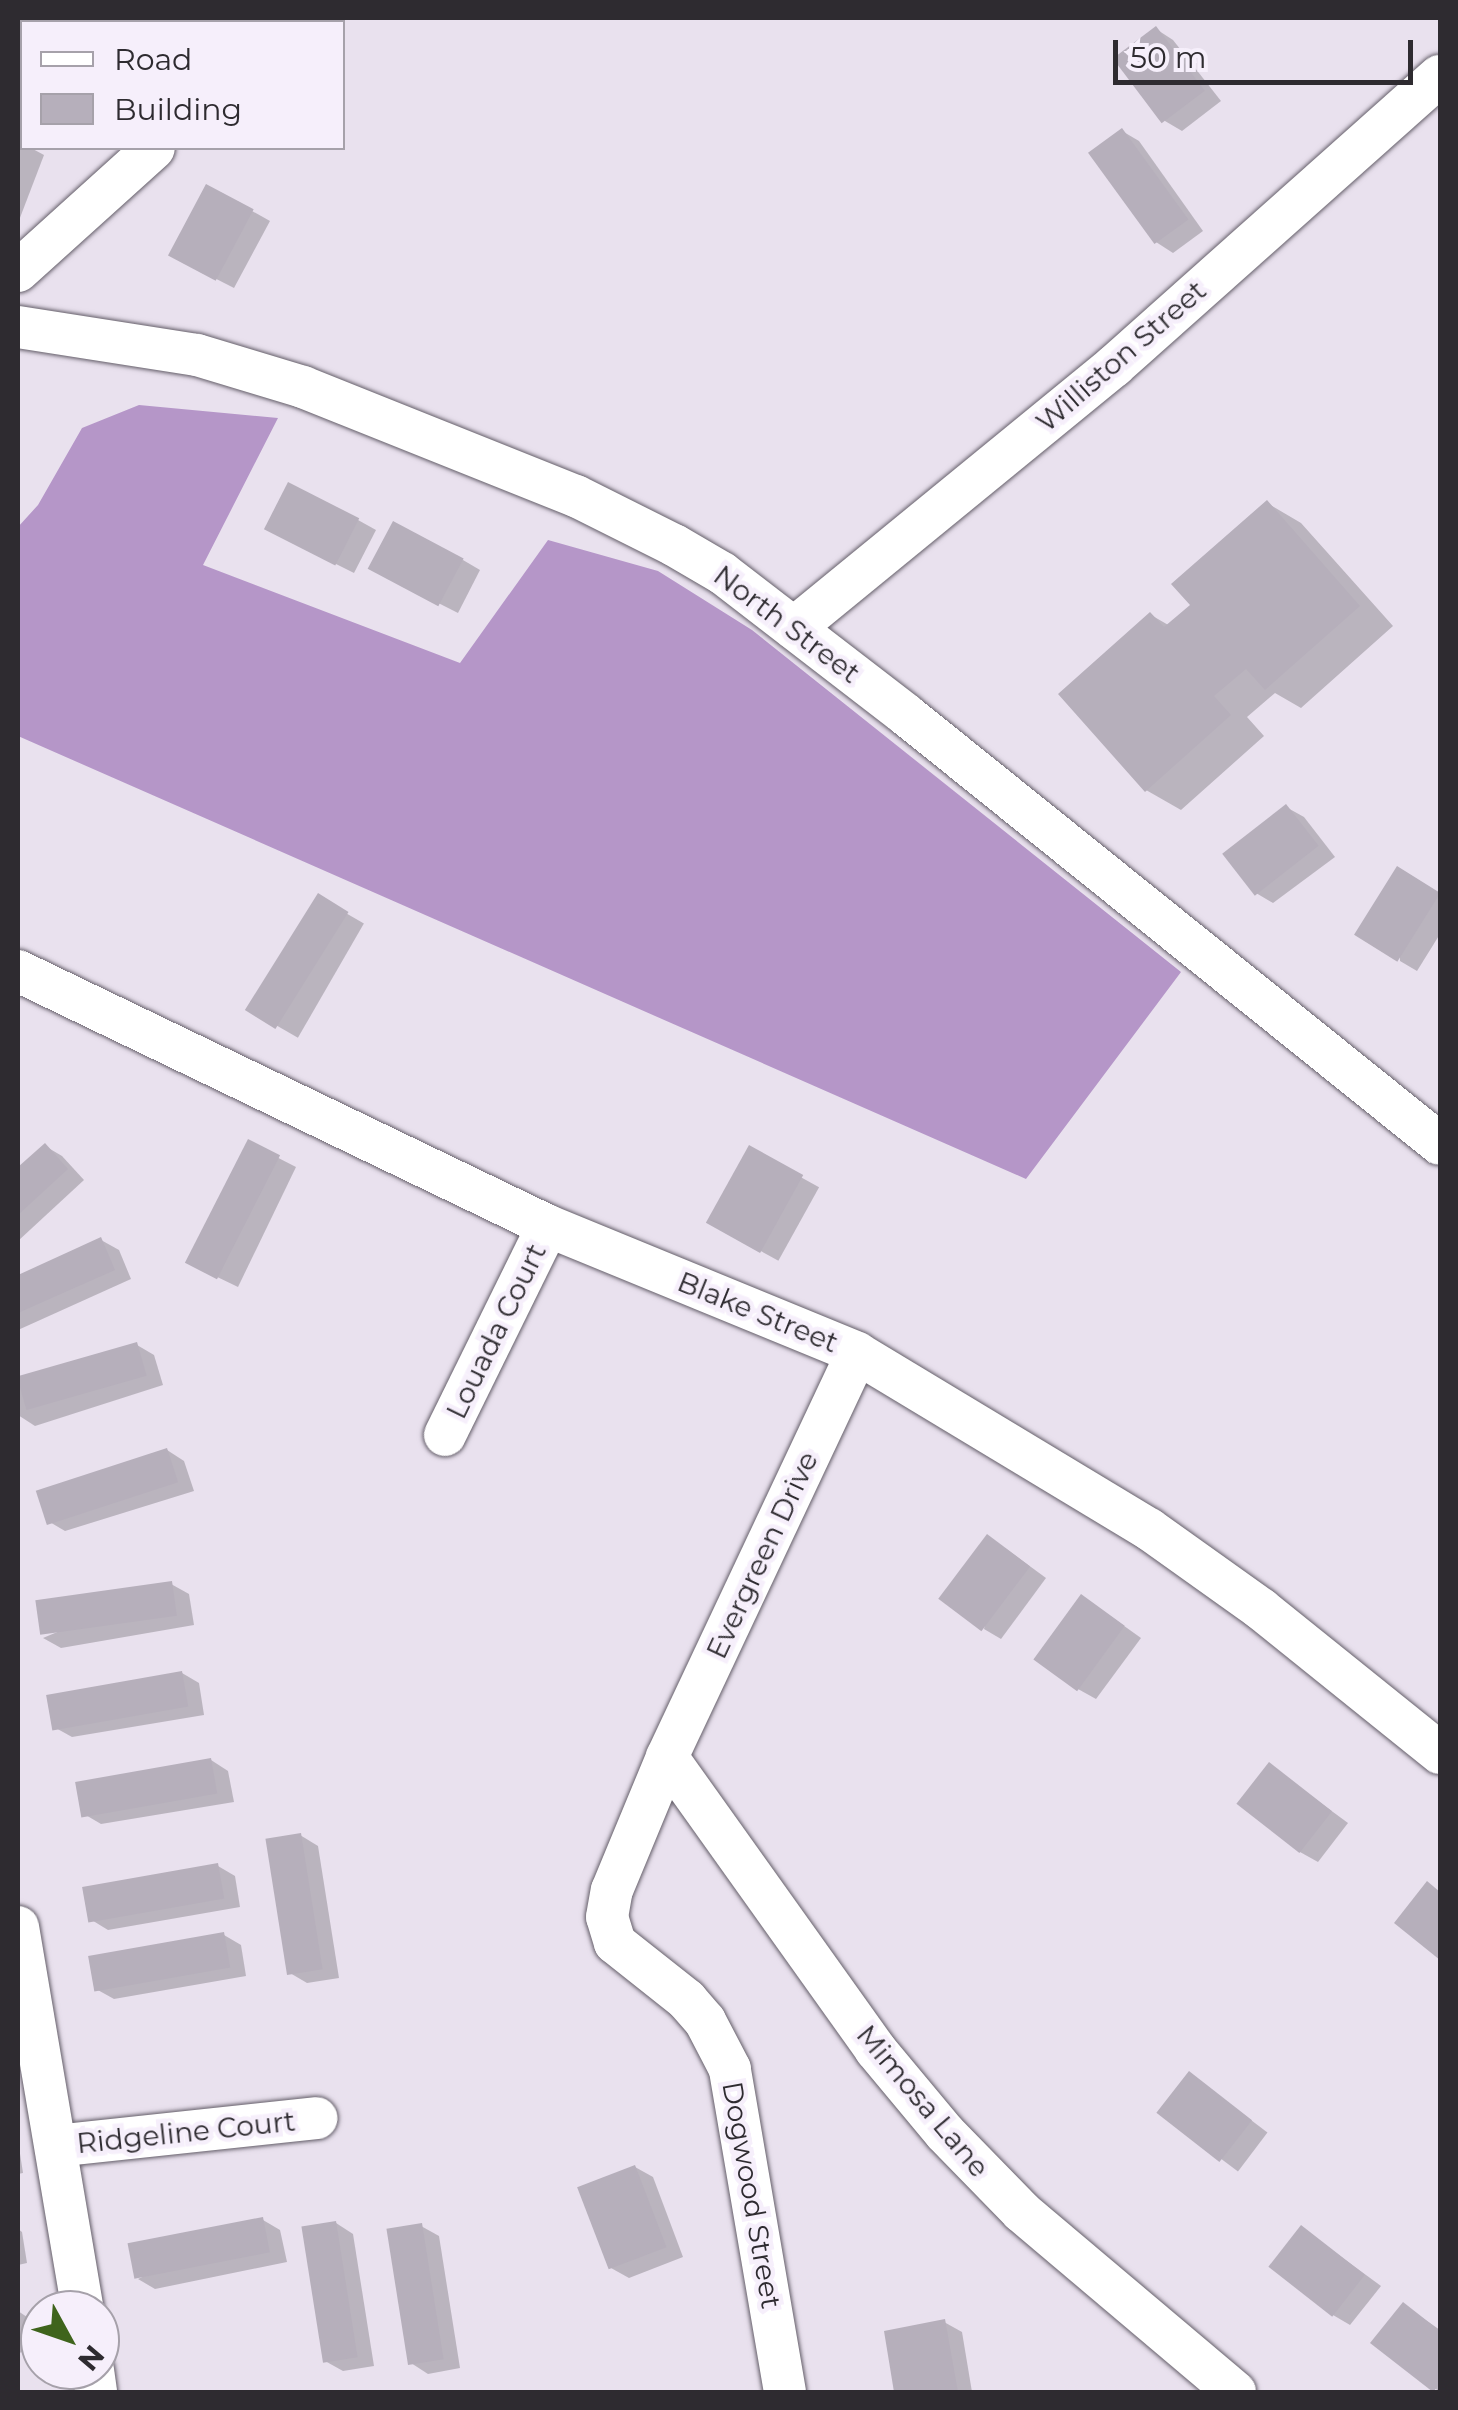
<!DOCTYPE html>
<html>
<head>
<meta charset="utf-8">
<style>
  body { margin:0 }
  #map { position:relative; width:1458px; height:2410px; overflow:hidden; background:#e9e1ee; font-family:Montserrat,sans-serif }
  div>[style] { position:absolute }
  .forest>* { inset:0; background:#b596c8 }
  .shadow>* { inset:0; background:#0003; transform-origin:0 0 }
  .building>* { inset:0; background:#b6afbb; transform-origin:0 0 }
  .roads { filter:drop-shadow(0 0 2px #645e69) drop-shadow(0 0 2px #645e69) }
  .street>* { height:42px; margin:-21px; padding:0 21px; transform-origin:21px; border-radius:21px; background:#fff }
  span { translate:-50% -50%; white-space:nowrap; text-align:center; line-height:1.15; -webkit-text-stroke:9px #f6effb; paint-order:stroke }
  .street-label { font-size:28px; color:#2e2b30 }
  .frame { position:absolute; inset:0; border:20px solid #2e2b30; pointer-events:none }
  .legend { position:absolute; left:20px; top:20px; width:325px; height:130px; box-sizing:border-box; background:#f6effb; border:2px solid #a6a1aa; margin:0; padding:12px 18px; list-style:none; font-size:30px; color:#2e2b30 }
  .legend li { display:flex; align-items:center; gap:20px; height:50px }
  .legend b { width:50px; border:2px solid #a6a1aa }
  .north { position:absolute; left:20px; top:2290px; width:100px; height:100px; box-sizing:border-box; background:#f6effb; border:2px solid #a6a1aa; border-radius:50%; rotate:130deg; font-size:28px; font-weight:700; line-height:40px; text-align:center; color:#2e2b30 }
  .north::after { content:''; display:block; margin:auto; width:35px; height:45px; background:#3f641c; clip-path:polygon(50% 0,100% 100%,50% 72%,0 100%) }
  .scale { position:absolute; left:1113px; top:40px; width:300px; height:45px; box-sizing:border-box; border:5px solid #2e2b30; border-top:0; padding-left:12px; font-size:30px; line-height:35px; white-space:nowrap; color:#2e2b30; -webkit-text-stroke:8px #f6effb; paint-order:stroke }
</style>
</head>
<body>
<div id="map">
  <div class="forest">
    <i style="clip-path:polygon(139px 405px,278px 418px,203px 565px,460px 663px,548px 540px,658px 571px,752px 630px,1181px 972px,1026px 1179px,18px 736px,18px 527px,38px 505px,82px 428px)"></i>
  </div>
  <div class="shadow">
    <i style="clip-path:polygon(1156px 29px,1173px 40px,1221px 101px,1182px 131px,1165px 121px)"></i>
    <i style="clip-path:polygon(1122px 131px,1139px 141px,1203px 231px,1173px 253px,1156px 242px)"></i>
    <i style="clip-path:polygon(18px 141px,44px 155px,18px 223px)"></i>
    <i style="clip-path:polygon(252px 211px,270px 221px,234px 288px,189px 265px)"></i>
    <i style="clip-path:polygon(1267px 503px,1301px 523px,1393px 626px,1301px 708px,1275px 693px,1247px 717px,1264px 736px,1181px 810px,1146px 790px,1151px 615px,1170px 626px,1194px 605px)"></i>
    <i style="clip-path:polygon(358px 520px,376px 530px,354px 573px,284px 538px)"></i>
    <i style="clip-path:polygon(463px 560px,480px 570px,458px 613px,389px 578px)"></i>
    <i style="clip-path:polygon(1286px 807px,1304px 817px,1335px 857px,1273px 903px,1256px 893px)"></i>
    <i style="clip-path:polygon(1398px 869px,1440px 895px,1440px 934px,1417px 971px,1400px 961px)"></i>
    <i style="left:318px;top:897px;width:53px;height:132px;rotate:30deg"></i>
    <i style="clip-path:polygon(249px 1143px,296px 1167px,238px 1287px,209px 1273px)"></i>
    <i style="clip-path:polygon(45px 1146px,62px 1156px,84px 1180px,18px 1241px,18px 1171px)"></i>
    <i style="left:750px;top:1149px;width:79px;height:84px;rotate:29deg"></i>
    <i style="clip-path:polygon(101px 1240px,119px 1250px,131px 1279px,18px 1330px,18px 1277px)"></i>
    <i style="clip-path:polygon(137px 1345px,154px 1355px,163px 1385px,35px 1426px,18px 1415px,18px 1382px)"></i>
    <i style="clip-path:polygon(167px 1450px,184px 1461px,194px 1491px,65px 1531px,48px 1521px)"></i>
    <i style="clip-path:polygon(1005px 1548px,1046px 1578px,1001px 1639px,984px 1629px)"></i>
    <i style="clip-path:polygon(171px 1584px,189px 1594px,194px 1625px,61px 1648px,43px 1638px)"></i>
    <i style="clip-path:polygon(1099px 1608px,1141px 1638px,1096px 1699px,1078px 1689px)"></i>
    <i style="clip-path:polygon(182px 1673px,199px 1683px,204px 1715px,72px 1737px,54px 1727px)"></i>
    <i style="clip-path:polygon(211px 1760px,228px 1771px,234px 1802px,101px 1824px,84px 1814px)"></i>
    <i style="clip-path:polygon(1269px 1765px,1348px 1823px,1318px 1862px,1300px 1852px)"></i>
    <i style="clip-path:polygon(300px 1835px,318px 1846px,339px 1978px,307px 1983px,290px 1973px)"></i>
    <i style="clip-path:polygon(218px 1866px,235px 1876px,240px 1907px,108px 1930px,90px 1919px)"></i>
    <i style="clip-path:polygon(224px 1935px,241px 1945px,246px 1976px,114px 1999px,96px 1989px)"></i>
    <i style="left:1190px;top:2074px;width:97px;height:49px;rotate:37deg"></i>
    <i style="clip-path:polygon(18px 2141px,23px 2173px,18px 2174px)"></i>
    <i style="clip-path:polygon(635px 2167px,653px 2177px,683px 2257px,629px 2278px,611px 2268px)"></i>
    <i style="clip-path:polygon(263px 2220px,280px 2230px,287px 2262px,155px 2289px,138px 2279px)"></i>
    <i style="clip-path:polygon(336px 2223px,353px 2234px,374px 2366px,343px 2371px,325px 2361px)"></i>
    <i style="clip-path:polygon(421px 2226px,439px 2236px,460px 2368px,428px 2374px,411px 2363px)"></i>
    <i style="clip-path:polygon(1302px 2228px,1381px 2286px,1350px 2325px,1333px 2315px)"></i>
    <i style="clip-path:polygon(18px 2229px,22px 2232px,27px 2263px,18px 2265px)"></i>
    <i style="clip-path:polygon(1404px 2305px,1440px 2330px,1440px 2392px,1374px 2343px)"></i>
    <i style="clip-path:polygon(18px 2311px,30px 2319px,35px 2350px,18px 2353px)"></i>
    <i style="clip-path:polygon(944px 2322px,962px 2332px,972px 2392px,897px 2392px,887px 2333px)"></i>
  </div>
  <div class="building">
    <i style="left:1156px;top:26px;width:81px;height:54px;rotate:53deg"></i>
    <i style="left:1122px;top:128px;width:113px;height:42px;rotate:54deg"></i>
    <i style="left:206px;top:184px;width:54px;height:81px;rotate:28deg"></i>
    <i style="left:288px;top:482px;width:80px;height:53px;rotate:27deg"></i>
    <i style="clip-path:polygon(1267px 500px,1360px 606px,1265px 690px,1246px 669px,1214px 696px,1231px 715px,1145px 792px,1058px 694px,1150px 612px,1164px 627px,1190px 605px,1171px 584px)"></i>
    <i style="left:393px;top:521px;width:80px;height:54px;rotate:28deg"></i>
    <i style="left:1286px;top:804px;width:53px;height:81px;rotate:52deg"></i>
    <i style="left:1397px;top:866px;width:51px;height:81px;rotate:32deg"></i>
    <i style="left:318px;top:893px;width:36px;height:138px;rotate:32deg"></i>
    <i style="left:248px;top:1139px;width:36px;height:139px;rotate:27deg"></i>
    <i style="clip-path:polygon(45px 1143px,68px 1169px,18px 1215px,18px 1167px)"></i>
    <i style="left:749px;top:1145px;width:62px;height:89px;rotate:29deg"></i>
    <i style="clip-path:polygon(101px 1237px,115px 1270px,18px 1313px,18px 1275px)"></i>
    <i style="left:137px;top:1342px;width:35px;height:125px;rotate:74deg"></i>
    <i style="left:167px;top:1448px;width:36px;height:138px;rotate:72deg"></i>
    <i style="left:987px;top:1534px;width:54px;height:81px;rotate:37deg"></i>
    <i style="left:172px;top:1581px;width:35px;height:138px;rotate:82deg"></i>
    <i style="left:1081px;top:1594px;width:54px;height:81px;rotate:36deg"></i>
    <i style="left:182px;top:1671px;width:36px;height:138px;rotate:80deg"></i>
    <i style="left:211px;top:1758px;width:36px;height:138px;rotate:80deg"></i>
    <i style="left:1269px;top:1762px;width:80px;height:53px;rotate:38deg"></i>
    <i style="left:301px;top:1833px;width:138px;height:36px;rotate:81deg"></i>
    <i style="left:218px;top:1863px;width:36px;height:138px;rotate:80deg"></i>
    <i style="clip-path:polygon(1427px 1881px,1440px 1892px,1440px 1960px,1394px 1923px)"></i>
    <i style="left:224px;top:1932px;width:36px;height:138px;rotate:80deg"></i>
    <i style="left:1189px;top:2071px;width:80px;height:53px;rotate:38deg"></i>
    <i style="left:635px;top:2165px;width:88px;height:62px;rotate:69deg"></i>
    <i style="left:263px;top:2217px;width:36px;height:138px;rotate:79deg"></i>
    <i style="left:336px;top:2221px;width:138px;height:35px;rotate:81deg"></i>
    <i style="left:422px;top:2223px;width:138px;height:36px;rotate:81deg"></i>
    <i style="left:1301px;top:2225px;width:81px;height:53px;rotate:38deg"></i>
    <i style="clip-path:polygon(1403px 2302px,1440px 2331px,1440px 2384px,1433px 2392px,1370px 2343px)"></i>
    <i style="clip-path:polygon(945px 2319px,958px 2392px,894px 2392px,884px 2331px)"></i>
  </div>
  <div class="roads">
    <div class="street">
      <i style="left:292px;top:22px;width:6px;rotate:-39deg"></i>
      <i style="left:18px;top:271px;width:183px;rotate:-42.1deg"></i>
      <i style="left:18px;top:327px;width:181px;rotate:8.9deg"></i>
      <i style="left:197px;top:355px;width:111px;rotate:16.8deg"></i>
      <i style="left:303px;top:387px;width:294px;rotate:21.8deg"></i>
      <i style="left:576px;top:496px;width:110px;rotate:26.6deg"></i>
      <i style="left:674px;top:545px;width:56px;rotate:30.3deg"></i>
      <i style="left:722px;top:573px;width:231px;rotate:37.6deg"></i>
      <i style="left:905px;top:714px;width:686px;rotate:38.79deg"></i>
      <i style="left:794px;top:628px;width:414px;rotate:-39.3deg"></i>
      <i style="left:1114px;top:366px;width:436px;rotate:-41.7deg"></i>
      <i style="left:18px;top:971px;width:588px;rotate:25.69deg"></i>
      <i style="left:548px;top:1226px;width:334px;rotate:22.3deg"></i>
      <i style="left:857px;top:1353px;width:341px;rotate:31.1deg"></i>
      <i style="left:1149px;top:1529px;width:138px;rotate:35.5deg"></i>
      <i style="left:1261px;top:1609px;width:230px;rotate:38.8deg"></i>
      <i style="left:445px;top:1435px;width:233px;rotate:-63.8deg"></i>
      <i style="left:667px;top:1757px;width:359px;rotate:54.5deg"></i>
      <i style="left:875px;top:2049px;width:109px;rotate:50.2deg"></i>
      <i style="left:945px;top:2133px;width:110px;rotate:45.7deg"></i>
      <i style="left:1022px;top:2212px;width:279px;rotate:40.2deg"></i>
      <i style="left:18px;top:1927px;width:388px;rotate:80.4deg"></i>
      <i style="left:56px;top:2146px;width:262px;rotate:-6.1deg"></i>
      <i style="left:93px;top:2370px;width:22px;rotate:82deg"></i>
      <i style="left:785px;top:2392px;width:328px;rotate:-99.7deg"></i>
      <i style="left:730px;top:2069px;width:54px;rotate:-117.5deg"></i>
      <i style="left:705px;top:2021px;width:28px;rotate:-131deg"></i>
      <i style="left:687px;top:2000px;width:92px;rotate:-141.6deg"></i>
      <i style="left:615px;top:1943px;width:27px;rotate:-107deg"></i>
      <i style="left:607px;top:1917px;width:27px;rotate:-80deg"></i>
      <i style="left:612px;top:1890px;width:144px;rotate:-67.5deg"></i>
      <i style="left:667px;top:1757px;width:446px;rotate:-64.8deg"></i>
    </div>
  </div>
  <div class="street-label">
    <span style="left:1121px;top:356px;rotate:-41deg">Williston Street</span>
    <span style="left:787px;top:624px;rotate:37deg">North Street</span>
    <span style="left:758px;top:1312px;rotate:22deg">Blake Street</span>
    <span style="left:496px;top:1331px;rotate:-64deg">Louada Court</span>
    <span style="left:762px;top:1555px;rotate:-65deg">Evergreen Drive</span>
    <span style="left:923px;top:2101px;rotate:50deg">Mimosa Lane</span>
    <span style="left:186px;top:2132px;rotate:-6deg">Ridgeline Court</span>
    <span style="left:752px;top:2195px;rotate:80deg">Dogwood Street</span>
  </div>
  <div class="frame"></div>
  <ul class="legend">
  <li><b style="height:12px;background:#fff"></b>Road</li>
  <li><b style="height:28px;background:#b6afbb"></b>Building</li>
  </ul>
  <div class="north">N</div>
  <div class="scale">50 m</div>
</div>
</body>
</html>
